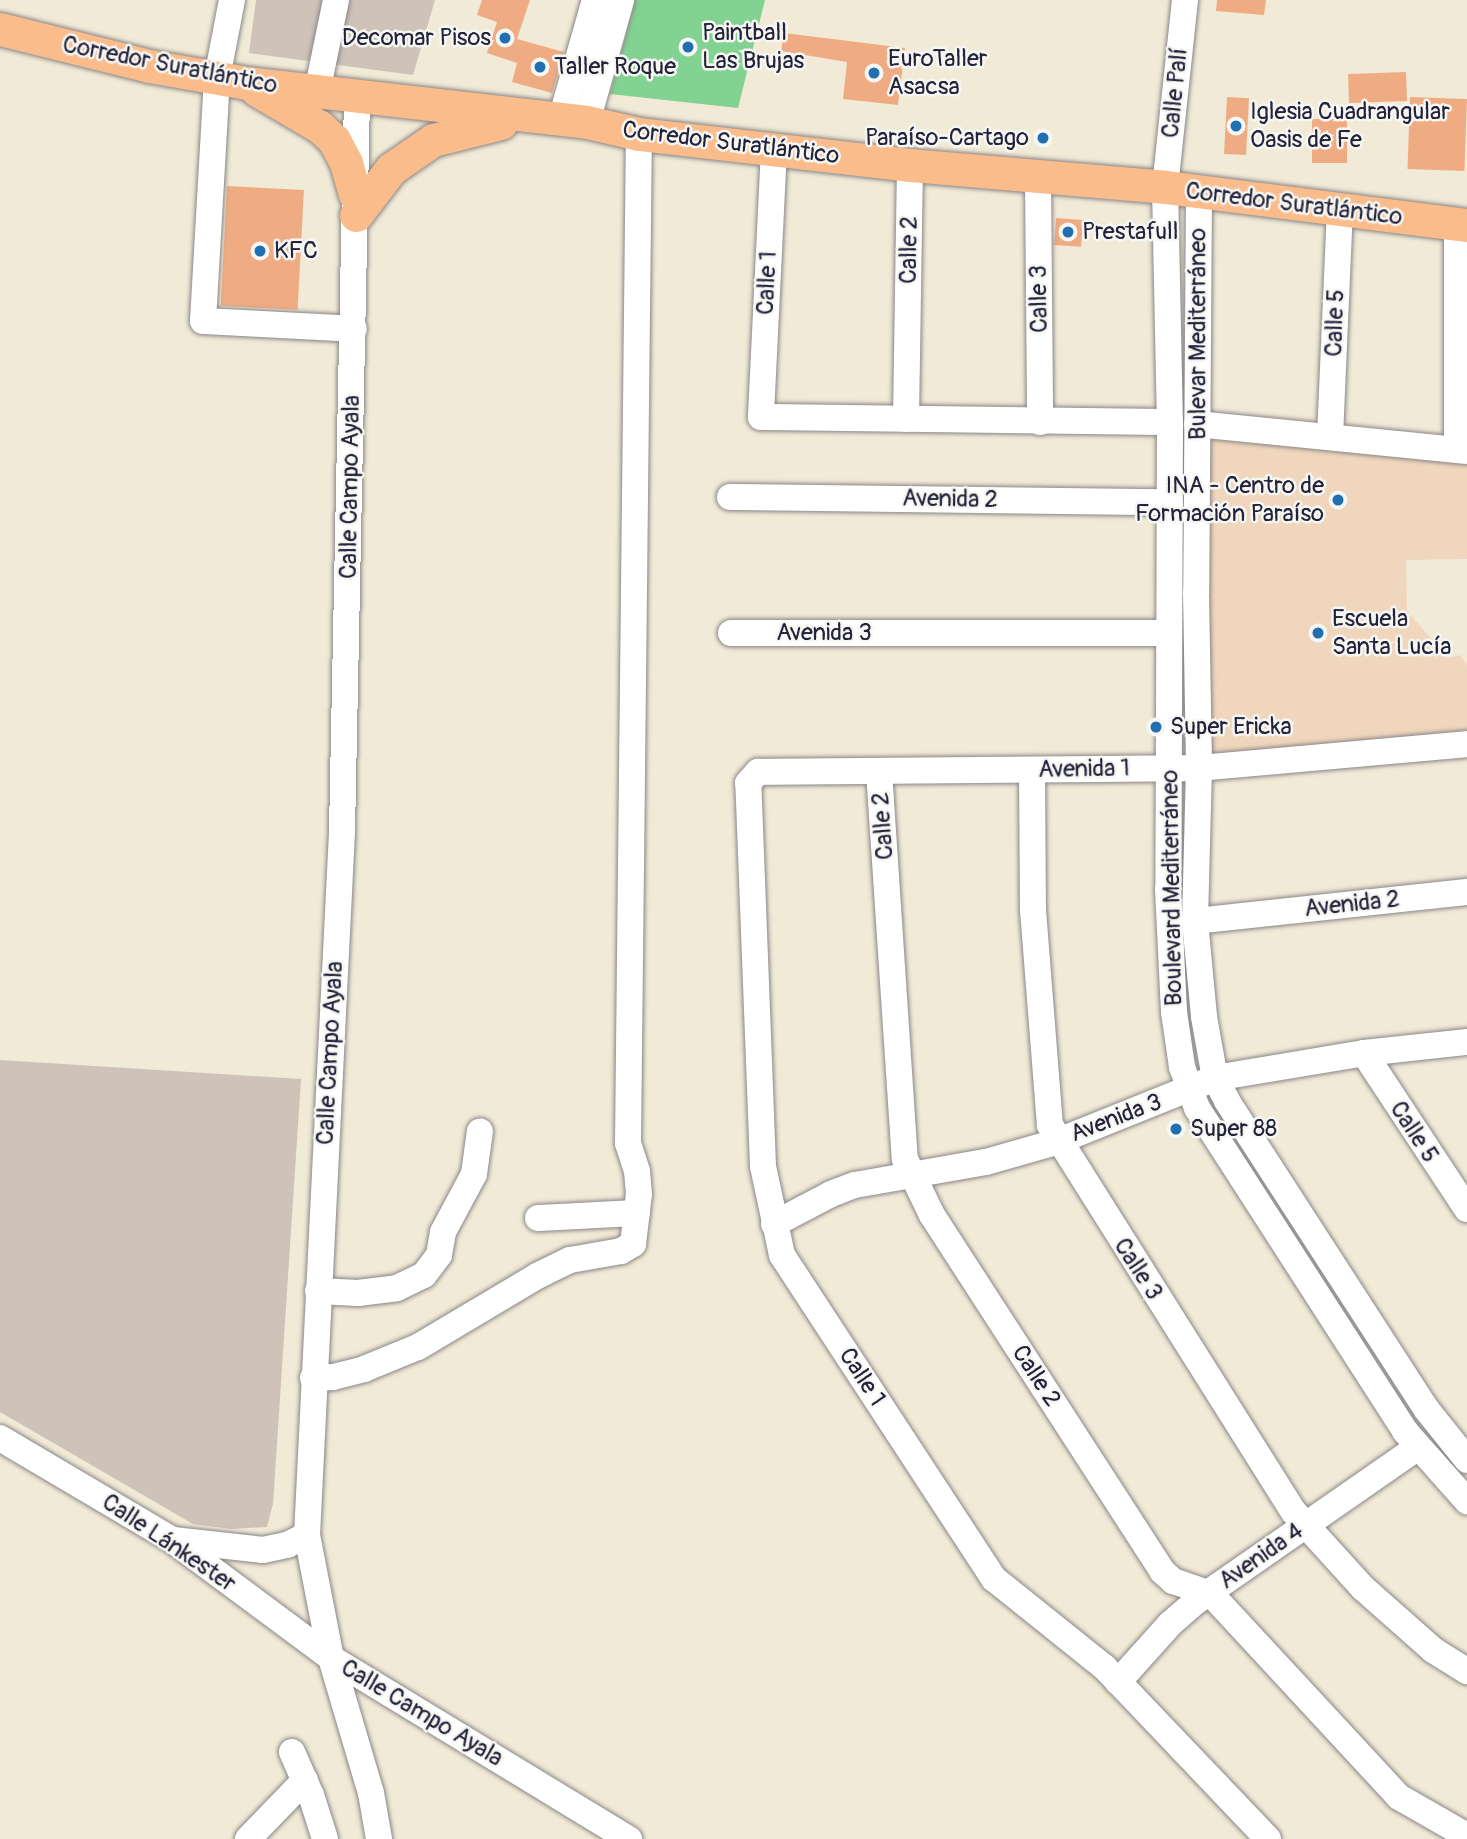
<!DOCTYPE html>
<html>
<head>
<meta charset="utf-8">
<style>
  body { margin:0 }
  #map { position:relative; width:1467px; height:1839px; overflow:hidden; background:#f1ead6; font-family:Pangolin,sans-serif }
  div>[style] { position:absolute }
  .built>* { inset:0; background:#f0d6bc }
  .industrial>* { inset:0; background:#cec2b9 }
  .green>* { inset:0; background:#82d292 }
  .building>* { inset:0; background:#efac83; transform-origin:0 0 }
  .roads { filter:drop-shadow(0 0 2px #8a8688) drop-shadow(0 0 2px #8a8688) }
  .minor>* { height:26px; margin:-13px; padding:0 13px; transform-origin:13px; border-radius:13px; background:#fff }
  .major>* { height:33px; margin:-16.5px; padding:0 16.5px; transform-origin:16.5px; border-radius:16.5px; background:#fabc8b }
  .dots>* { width:19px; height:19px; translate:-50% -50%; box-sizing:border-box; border:4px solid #f6f6f2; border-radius:50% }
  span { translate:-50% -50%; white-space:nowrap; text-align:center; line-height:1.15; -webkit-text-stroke:5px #f6f6f2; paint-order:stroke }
  .poi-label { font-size:24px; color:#22223b }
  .left { translate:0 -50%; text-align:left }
  .right { translate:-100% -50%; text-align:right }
  .street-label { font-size:24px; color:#22223b }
</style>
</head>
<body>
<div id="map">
  <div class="built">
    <i style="clip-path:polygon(1208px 439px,1467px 464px,1467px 559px,1406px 560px,1407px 611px,1448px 658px,1460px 655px,1467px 665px,1467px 736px,1209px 759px)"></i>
  </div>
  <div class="industrial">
    <i style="clip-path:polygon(256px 0,435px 0,413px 75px,249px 53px)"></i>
    <i style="clip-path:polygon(0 1060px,301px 1079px,273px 1504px,267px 1527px,231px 1529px,193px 1524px,0 1412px)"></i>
  </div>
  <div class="green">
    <i style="clip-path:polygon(635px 0,765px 0,738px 108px,610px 94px)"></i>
  </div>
  <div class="building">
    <i style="clip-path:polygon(482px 0,530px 0,517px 39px,564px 52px,552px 93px,512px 82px,517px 63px,487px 53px,497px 22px,477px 15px)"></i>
    <i style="clip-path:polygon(1217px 0,1266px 0,1264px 15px,1216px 11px)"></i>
    <i style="clip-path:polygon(784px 33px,905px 48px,898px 105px,843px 99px,847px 62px,781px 51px)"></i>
    <i style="left:1406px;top:72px;width:29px;height:58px;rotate:88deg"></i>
    <i style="left:1227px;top:97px;width:22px;height:57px;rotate:3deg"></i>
    <i style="left:1410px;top:97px;width:57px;height:72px;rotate:2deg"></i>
    <i style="left:1312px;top:119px;width:35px;height:44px"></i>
    <i style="left:227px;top:186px;width:77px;height:120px;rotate:3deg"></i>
    <i style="left:1056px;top:218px;width:27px;height:27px;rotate:4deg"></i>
  </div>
  <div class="roads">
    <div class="minor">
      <i style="left:232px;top:0;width:79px;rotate:100.9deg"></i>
      <i style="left:217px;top:78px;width:243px;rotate:93.3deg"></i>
      <i style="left:203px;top:321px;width:151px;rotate:3deg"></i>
      <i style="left:1185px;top:0;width:188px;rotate:96.1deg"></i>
      <i style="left:1165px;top:187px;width:235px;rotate:88.8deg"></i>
      <i style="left:1170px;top:422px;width:467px;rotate:90.2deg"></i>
      <i style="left:1168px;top:889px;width:123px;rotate:87.2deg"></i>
      <i style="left:1174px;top:1012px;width:56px;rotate:81.7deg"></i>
      <i style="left:1182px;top:1067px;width:44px;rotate:69.9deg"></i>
      <i style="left:1197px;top:1108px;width:384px;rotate:57.2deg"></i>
      <i style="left:1405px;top:1431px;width:94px;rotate:48.5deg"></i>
      <i style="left:317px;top:92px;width:94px;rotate:-78.3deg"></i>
      <i style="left:357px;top:97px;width:735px;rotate:91.17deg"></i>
      <i style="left:342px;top:832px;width:704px;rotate:92.85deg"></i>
      <i style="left:307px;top:1535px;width:125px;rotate:79deg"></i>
      <i style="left:331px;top:1658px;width:141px;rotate:73.5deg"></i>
      <i style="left:371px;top:1793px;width:47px;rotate:80.1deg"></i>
      <i style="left:561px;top:119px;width:124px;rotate:-74.1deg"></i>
      <i style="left:587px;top:122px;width:127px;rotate:-74.4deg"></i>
      <i style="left:774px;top:149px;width:268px;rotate:92.8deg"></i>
      <i style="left:761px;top:417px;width:409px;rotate:0.7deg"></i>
      <i style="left:1038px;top:177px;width:245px;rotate:89.5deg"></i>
      <i style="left:1199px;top:193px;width:400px;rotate:90.4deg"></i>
      <i style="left:1196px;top:593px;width:175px;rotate:89deg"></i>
      <i style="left:1199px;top:768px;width:153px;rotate:91.5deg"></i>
      <i style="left:1195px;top:921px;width:96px;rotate:84.6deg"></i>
      <i style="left:1204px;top:1017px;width:62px;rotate:79.8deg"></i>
      <i style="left:1215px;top:1078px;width:26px;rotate:62deg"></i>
      <i style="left:1227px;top:1101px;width:368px;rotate:57.1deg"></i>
      <i style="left:1427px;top:1410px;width:64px;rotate:51.3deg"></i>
      <i style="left:1457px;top:224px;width:226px;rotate:90deg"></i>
      <i style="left:906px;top:419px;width:254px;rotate:-89.1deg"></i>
      <i style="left:1197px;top:424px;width:271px;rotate:5.7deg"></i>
      <i style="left:1330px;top:437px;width:228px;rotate:-87.5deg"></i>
      <i style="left:730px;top:497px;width:440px;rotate:0.7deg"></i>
      <i style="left:731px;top:633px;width:438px"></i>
      <i style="left:1032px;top:770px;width:140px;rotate:89.6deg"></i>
      <i style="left:1033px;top:910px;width:216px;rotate:85.5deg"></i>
      <i style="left:1050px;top:1125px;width:457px;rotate:57.8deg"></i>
      <i style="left:1294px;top:1512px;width:103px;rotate:47.8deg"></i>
      <i style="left:1363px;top:1588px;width:94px;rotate:41.5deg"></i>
      <i style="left:1433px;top:1650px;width:40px;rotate:32deg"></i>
      <i style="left:879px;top:771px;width:389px;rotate:86.2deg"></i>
      <i style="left:905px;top:1159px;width:62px;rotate:64.3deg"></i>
      <i style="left:932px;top:1215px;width:424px;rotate:57.1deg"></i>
      <i style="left:1162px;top:1571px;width:15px;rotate:42deg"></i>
      <i style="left:1173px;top:1581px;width:40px;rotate:18.9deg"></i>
      <i style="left:1211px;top:1594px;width:277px;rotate:47.2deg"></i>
      <i style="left:1399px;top:1797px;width:78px;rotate:29.8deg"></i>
      <i style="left:1195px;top:921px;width:274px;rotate:-6.1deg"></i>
      <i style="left:1364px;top:1053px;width:187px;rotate:56.6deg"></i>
      <i style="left:538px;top:1218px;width:99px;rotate:-2.9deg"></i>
      <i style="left:774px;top:1224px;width:64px;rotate:-27.8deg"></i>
      <i style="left:831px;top:1194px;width:26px;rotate:-21deg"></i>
      <i style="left:855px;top:1185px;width:133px;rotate:-10deg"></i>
      <i style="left:986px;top:1162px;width:73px;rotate:-15.9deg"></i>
      <i style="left:1056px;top:1142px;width:171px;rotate:-21.9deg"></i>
      <i style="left:1215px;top:1078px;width:151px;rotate:-9.5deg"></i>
      <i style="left:1364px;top:1053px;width:104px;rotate:-6.1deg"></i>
      <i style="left:318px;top:1291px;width:40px;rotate:2.9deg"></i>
      <i style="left:358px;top:1293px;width:39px;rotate:-7deg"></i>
      <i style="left:397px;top:1288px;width:30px;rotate:-26deg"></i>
      <i style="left:424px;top:1275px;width:25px;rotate:-53deg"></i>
      <i style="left:439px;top:1255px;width:23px;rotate:-80deg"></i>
      <i style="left:443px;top:1232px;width:66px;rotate:-61.9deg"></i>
      <i style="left:474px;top:1174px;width:43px;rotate:-82.1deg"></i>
      <i style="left:313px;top:1378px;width:20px;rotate:-3deg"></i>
      <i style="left:333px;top:1377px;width:32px;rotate:-14deg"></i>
      <i style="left:364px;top:1369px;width:58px;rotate:-22.2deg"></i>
      <i style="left:418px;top:1347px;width:139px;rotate:-30.8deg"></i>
      <i style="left:537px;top:1276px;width:37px;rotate:-26deg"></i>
      <i style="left:570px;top:1260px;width:52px;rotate:-10deg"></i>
      <i style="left:621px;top:1251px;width:14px;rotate:-30deg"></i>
      <i style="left:633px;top:1244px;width:50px;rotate:-83.2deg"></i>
      <i style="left:639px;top:1194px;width:23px;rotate:-95deg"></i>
      <i style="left:637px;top:1171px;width:29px;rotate:-108deg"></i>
      <i style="left:628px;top:1143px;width:1009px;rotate:-89.38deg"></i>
      <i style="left:0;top:1438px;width:199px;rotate:30.6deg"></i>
      <i style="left:171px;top:1539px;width:199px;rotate:36.6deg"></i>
      <i style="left:331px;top:1658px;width:349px;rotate:31.3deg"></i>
      <i style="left:173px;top:1540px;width:91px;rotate:6.3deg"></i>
      <i style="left:263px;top:1550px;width:25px;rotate:-12deg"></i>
      <i style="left:287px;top:1545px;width:22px;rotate:-27deg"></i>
      <i style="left:1118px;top:1682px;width:78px;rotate:-48.1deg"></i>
      <i style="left:1170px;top:1624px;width:37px;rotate:-41deg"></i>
      <i style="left:1198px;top:1600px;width:268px;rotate:-34.8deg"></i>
      <i style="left:292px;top:1752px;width:47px;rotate:66.2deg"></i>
      <i style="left:311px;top:1795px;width:46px;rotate:72.3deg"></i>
      <i style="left:248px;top:1839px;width:82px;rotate:-46deg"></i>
      <i style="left:1268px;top:1839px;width:238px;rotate:-133.6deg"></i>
      <i style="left:1104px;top:1667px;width:141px;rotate:-141.3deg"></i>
      <i style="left:994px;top:1579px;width:387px;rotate:-123.2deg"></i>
      <i style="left:782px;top:1255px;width:91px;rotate:-102.1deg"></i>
      <i style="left:763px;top:1166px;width:383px;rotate:-92.2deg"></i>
      <i style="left:748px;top:783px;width:15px;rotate:-48deg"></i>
      <i style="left:758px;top:772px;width:441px;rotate:-0.5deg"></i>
      <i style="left:1199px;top:768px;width:269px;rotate:-5.1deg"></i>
    </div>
    <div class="major">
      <i style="left:0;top:29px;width:154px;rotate:13.9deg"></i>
      <i style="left:149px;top:66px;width:98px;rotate:9.9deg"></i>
      <i style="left:246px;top:83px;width:343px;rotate:6.5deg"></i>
      <i style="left:587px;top:122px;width:53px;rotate:13deg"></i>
      <i style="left:639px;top:134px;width:273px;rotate:6.5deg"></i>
      <i style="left:910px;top:165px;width:256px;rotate:4.9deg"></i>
      <i style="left:1165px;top:187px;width:304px;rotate:7.2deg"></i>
      <i style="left:257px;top:90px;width:73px;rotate:30.4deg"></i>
      <i style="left:320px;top:127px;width:19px;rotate:43deg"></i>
      <i style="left:334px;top:140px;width:26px;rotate:62deg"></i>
      <i style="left:346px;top:163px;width:33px;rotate:74deg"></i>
      <i style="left:356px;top:215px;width:58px;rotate:-52.7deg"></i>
      <i style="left:391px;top:169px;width:51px;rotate:-34.6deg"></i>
      <i style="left:433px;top:140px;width:70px;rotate:-14deg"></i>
    </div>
  </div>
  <div class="dots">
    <i style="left:505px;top:38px;background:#1f6fb2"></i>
    <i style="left:688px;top:47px;background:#1f6fb2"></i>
    <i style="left:540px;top:67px;background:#1f6fb2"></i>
    <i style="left:874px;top:73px;background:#1f6fb2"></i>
    <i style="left:1236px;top:126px;background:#1f6fb2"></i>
    <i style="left:1043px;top:138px;background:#1f6fb2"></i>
    <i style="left:1068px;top:232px;background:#1f6fb2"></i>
    <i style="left:260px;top:251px;background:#1f6fb2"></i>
    <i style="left:1338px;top:500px;background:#1f6fb2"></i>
    <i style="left:1318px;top:633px;background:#1f6fb2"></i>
    <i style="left:1156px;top:727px;background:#1f6fb2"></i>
    <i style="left:1176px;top:1129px;background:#1f6fb2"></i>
  </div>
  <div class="poi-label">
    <span class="left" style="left:702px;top:47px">Paintball<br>Las Brujas</span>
    <span class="right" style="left:491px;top:38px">Decomar Pisos</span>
    <span class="left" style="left:888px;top:73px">EuroTaller<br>Asacsa</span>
    <span class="left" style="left:554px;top:67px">Taller Roque</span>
    <span class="left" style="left:1250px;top:126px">Iglesia Cuadrangular<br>Oasis de Fe</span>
    <span class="right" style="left:1029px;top:138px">Paraíso-Cartago</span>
    <span class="left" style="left:1082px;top:232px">Prestafull</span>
    <span class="left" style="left:274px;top:251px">KFC</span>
    <span class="right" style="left:1324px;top:500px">INA - Centro de<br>Formación Paraíso</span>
    <span class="left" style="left:1332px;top:633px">Escuela<br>Santa Lucía</span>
    <span class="left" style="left:1170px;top:727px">Super Ericka</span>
    <span class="left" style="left:1190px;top:1129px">Super 88</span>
  </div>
  <div class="street-label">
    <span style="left:170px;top:65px;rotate:11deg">Corredor Suratlántico</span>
    <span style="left:1175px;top:93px;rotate:-84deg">Calle Palí</span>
    <span style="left:731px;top:143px;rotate:7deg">Corredor Suratlántico</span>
    <span style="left:1294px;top:204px;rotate:7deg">Corredor Suratlántico</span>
    <span style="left:909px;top:250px;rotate:-89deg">Calle 2</span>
    <span style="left:767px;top:283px;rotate:-87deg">Calle 1</span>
    <span style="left:1039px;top:299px;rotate:-91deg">Calle 3</span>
    <span style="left:1335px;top:323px;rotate:-88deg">Calle 5</span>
    <span style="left:1198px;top:334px;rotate:-90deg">Bulevar Mediterráneo</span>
    <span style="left:350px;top:487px;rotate:-89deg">Calle Campo Ayala</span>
    <span style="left:950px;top:499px;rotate:1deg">Avenida 2</span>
    <span style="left:824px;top:633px">Avenida 3</span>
    <span style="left:1084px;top:769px;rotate:-1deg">Avenida 1</span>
    <span style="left:883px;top:826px;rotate:-94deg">Calle 2</span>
    <span style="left:1172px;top:888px;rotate:-91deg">Boulevard Mediterráneo</span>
    <span style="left:1352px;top:904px;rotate:-6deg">Avenida 2</span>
    <span style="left:330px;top:1053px;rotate:-87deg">Calle Campo Ayala</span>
    <span style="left:1116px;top:1118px;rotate:-21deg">Avenida 3</span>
    <span style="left:1414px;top:1132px;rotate:57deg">Calle 5</span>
    <span style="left:1138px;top:1269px;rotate:57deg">Calle 3</span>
    <span style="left:1036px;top:1376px;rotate:57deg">Calle 2</span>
    <span style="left:862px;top:1377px;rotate:57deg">Calle 1</span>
    <span style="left:169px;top:1543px;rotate:34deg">Calle Lánkester</span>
    <span style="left:1261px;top:1556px;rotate:-35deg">Avenida 4</span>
    <span style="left:422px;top:1713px;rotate:31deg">Calle Campo Ayala</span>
  </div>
</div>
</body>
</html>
